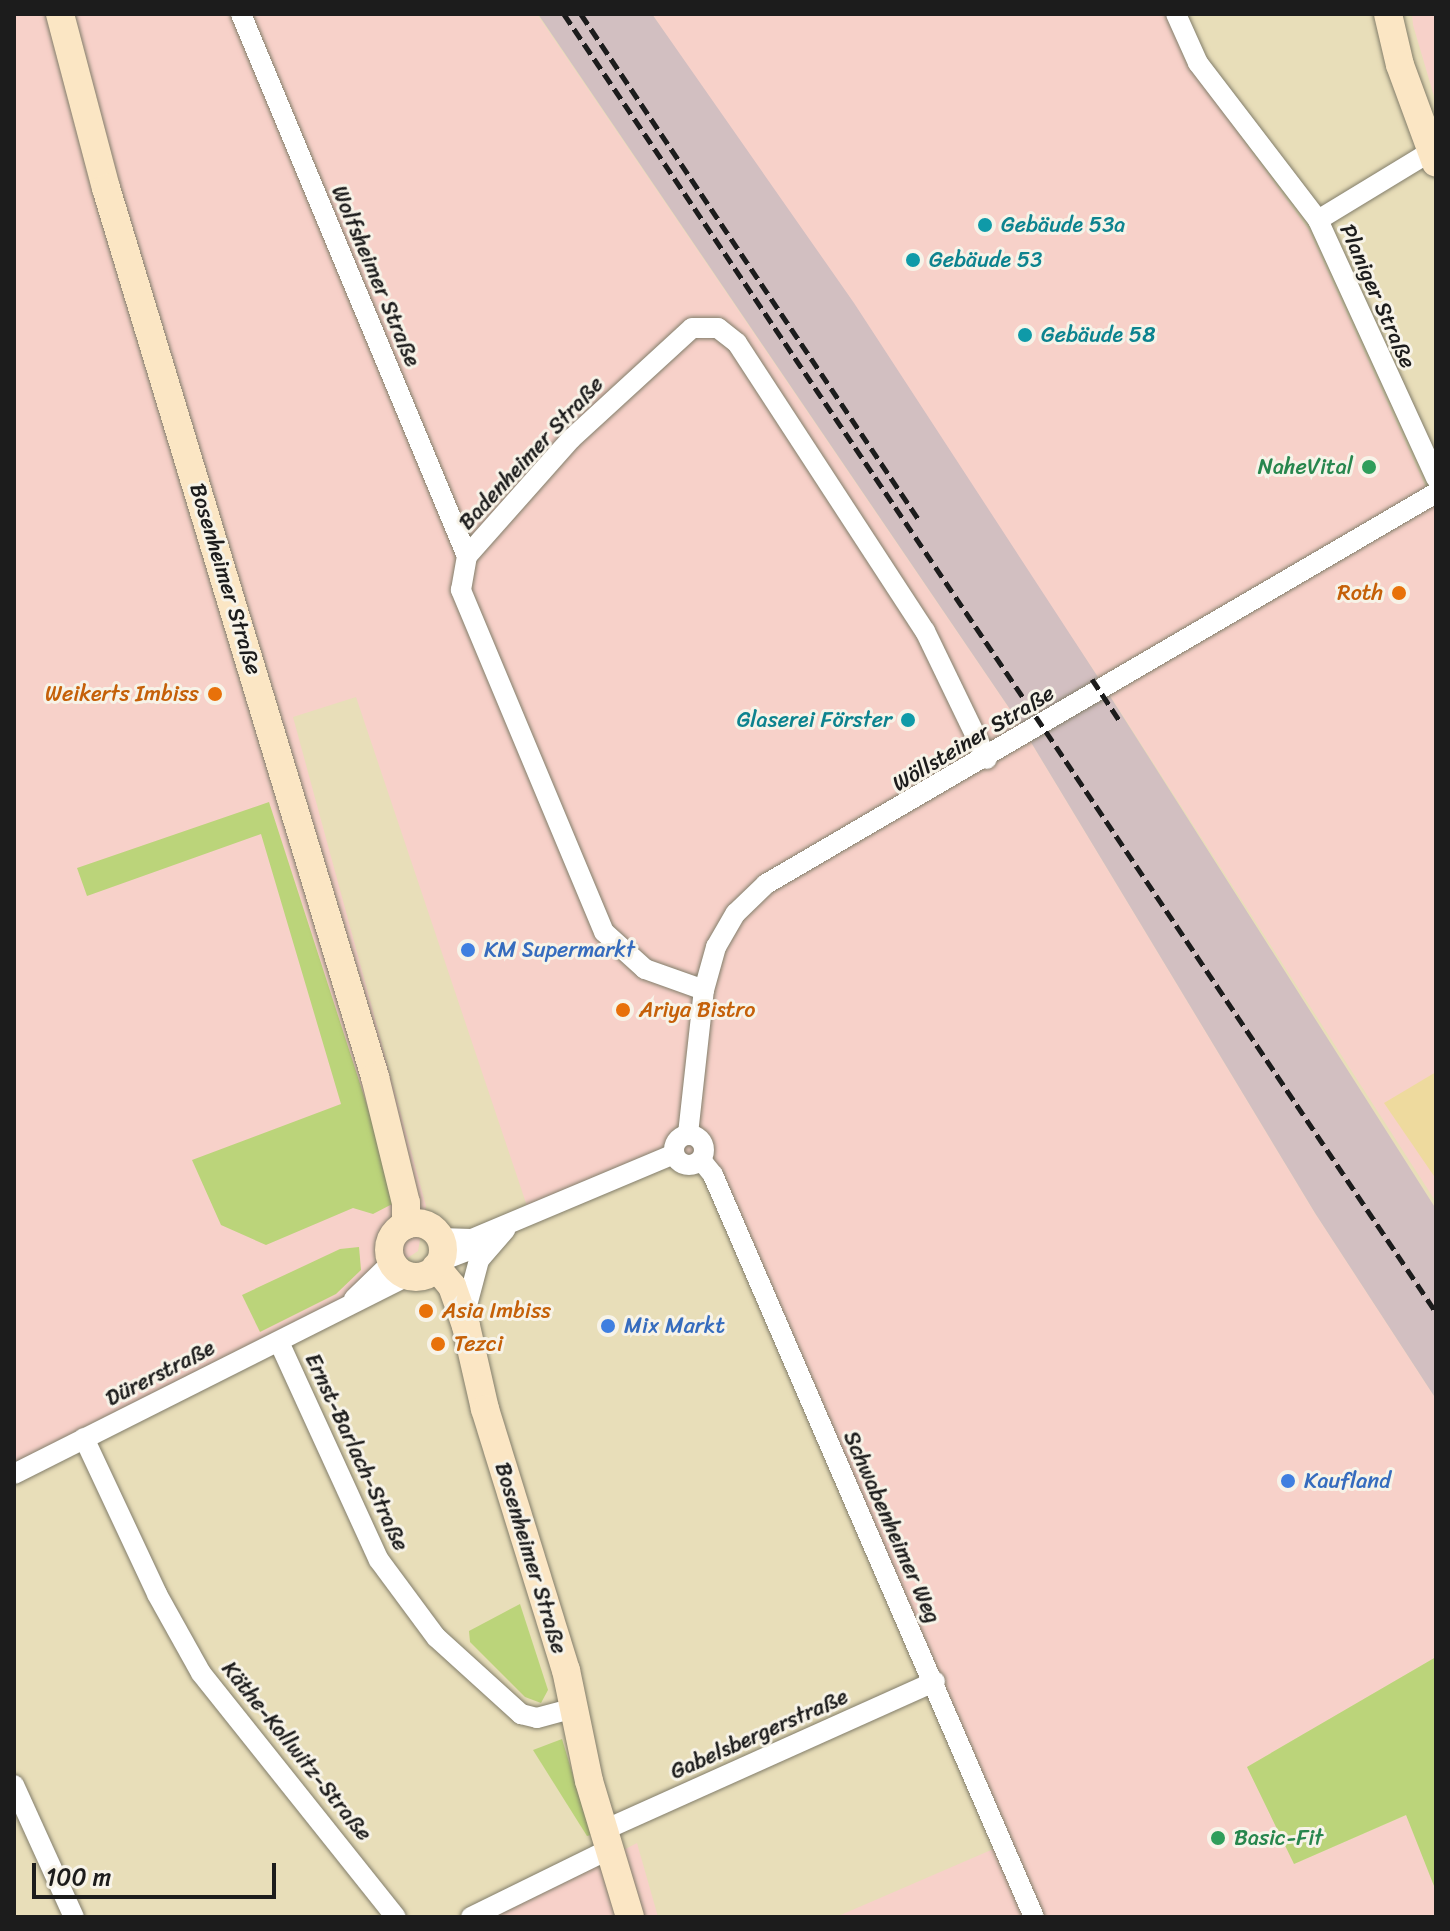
<!DOCTYPE html>
<html>
<head>
<meta charset="utf-8">
<style>
  body { margin:0 }
  #map { position:relative; width:1450px; height:1931px; overflow:hidden; background:#e8deb9; font-family:Sriracha,sans-serif }
  div>[style] { position:absolute }
  .built>* { inset:0; background:#f7d1c9 }
  .industrial>* { inset:0; background:#d2bfc1 }
  .green>* { inset:0; background:#bbd47a }
  .sand>* { inset:0; background:#eeda9e }
  .roads { filter:drop-shadow(0 0 2px #827d6a) drop-shadow(0 0 2px #827d6a) }
  .street>* { height:20px; margin:-10px; padding:0 10px; transform-origin:10px; border-radius:10px; background:#fff }
  .street>.ring { margin:-10px; padding:0; box-sizing:content-box; background:none; border:20px solid #fff; border-radius:50% }
  .secondary>* { height:28px; margin:-14px; padding:0 14px; transform-origin:14px; border-radius:14px; background:#fbe6c4 }
  .secondary>.ring { margin:-14px; padding:0; box-sizing:content-box; background:none; border:28px solid #fbe6c4; border-radius:50% }
  .rail>* { height:5px; margin-top:-2.5px; transform-origin:0; background:repeating-linear-gradient(90deg,#1c1c1c 0 12px,transparent 0 18px) }
  .dots>* { width:22px; height:22px; translate:-50% -50%; box-sizing:border-box; border:4px solid #f7f3e8; border-radius:50% }
  span { translate:-50% -50%; white-space:nowrap; text-align:center; line-height:1.15; -webkit-text-stroke:6px #f7f3e8; paint-order:stroke }
  .culture-label { font-size:22px; color:#0d838f }
  .left { translate:0 -50%; text-align:left }
  .right { translate:-100% -50%; text-align:right }
  .street-label { font-size:22px; color:#1c1c1c }
  .leisure-label { font-size:22px; color:#27864d }
  .food-label { font-size:22px; color:#c56008 }
  .shop-label { font-size:22px; color:#366cbe }
  .frame { position:absolute; inset:0; border:16px solid #1c1c1c; pointer-events:none }
  .scale { position:absolute; left:32px; top:1863px; width:244px; height:36px; box-sizing:border-box; border:4px solid #1c1c1c; border-top:0; padding-left:10px; font-size:24px; line-height:28px; white-space:nowrap; color:#1c1c1c; -webkit-text-stroke:6px #f7f3e8; paint-order:stroke }
</style>
</head>
<body>
<div id="map">
  <div class="built">
    <i style="clip-path:polygon(14px 14px,537px 14px,1020px 724px,1315px 1213px,1436px 1399px,1436px 1657px,1247px 1767px,1294px 1864px,1407px 1815px,1436px 1891px,1436px 1917px,836px 1917px,1005px 1844px,713px 1175px,676px 1159px,530px 1215px,356px 697px,293px 717px,426px 1206px,418px 1251px,346px 1299px,14px 1474px)"></i>
    <i style="clip-path:polygon(652px 14px,1167px 14px,1185px 60px,1309px 230px,1436px 509px,1436px 1202px,1094px 671px)"></i>
    <i style="clip-path:polygon(1412px 14px,1436px 14px,1436px 103px,1413px 25px)"></i>
    <i style="clip-path:polygon(637px 1843px,658px 1917px,494px 1917px)"></i>
  </div>
  <div class="industrial">
    <i style="clip-path:polygon(538px 14px,652px 14px,854px 303px,1094px 671px,1436px 1209px,1436px 1399px,1315px 1213px,1020px 724px)"></i>
  </div>
  <div class="green">
    <i style="clip-path:polygon(269px 802px,398px 1201px,373px 1214px,353px 1208px,266px 1245px,221px 1225px,192px 1160px,341px 1104px,261px 834px,87px 896px,77px 868px)"></i>
    <i style="clip-path:polygon(359px 1247px,361px 1270px,336px 1294px,260px 1332px,242px 1295px,340px 1249px)"></i>
    <i style="clip-path:polygon(520px 1604px,548px 1690px,541px 1703px,525px 1697px,470px 1642px,469px 1631px)"></i>
    <i style="clip-path:polygon(1436px 1657px,1436px 1891px,1406px 1815px,1294px 1864px,1247px 1767px)"></i>
    <i style="clip-path:polygon(562px 1739px,591px 1835px,587px 1836px,533px 1750px)"></i>
  </div>
  <div class="sand">
    <i style="clip-path:polygon(1436px 1072px,1436px 1179px,1384px 1103px)"></i>
  </div>
  <div class="roads">
    <div class="street">
      <i style="left:241px;top:14px;width:587px;rotate:67.37deg"></i>
      <i style="left:1176px;top:14px;width:54px;rotate:65.8deg"></i>
      <i style="left:1198px;top:63px;width:198px;rotate:52.6deg"></i>
      <i style="left:1318px;top:220px;width:284px;rotate:65.4deg"></i>
      <i style="left:1318px;top:220px;width:131px;rotate:-31.3deg"></i>
      <i style="left:704px;top:990px;width:63px;rotate:-160.4deg"></i>
      <i style="left:645px;top:969px;width:55px;rotate:-137.9deg"></i>
      <i style="left:604px;top:932px;width:371px;rotate:-112.7deg"></i>
      <i style="left:461px;top:590px;width:35px;rotate:-80deg"></i>
      <i style="left:467px;top:556px;width:157px;rotate:-48.4deg"></i>
      <i style="left:571px;top:439px;width:164px;rotate:-42.5deg"></i>
      <i style="left:692px;top:328px;width:26px"></i>
      <i style="left:718px;top:328px;width:24px;rotate:38deg"></i>
      <i style="left:737px;top:343px;width:344px;rotate:56.9deg"></i>
      <i style="left:925px;top:631px;width:142px;rotate:64.2deg"></i>
      <i style="left:688px;top:1134px;width:145px;rotate:-83.7deg"></i>
      <i style="left:704px;top:990px;width:45px;rotate:-74.4deg"></i>
      <i style="left:716px;top:947px;width:39px;rotate:-60deg"></i>
      <i style="left:736px;top:913px;width:42px;rotate:-44deg"></i>
      <i style="left:766px;top:884px;width:776px;rotate:-30.27deg"></i>
      <i class="ring" style="left:674px;top:1135px;width:10px;height:10px"></i>
      <i style="left:701px;top:1160px;width:19px;rotate:51deg"></i>
      <i style="left:713px;top:1175px;width:808px;rotate:66.61deg"></i>
      <i style="left:440px;top:1238px;width:32px;rotate:2deg"></i>
      <i style="left:472px;top:1239px;width:219px;rotate:-22.8deg"></i>
      <i style="left:441px;top:1261px;width:47px;rotate:-21.1deg"></i>
      <i style="left:354px;top:1299px;width:53px;rotate:-44.2deg"></i>
      <i style="left:465px;top:1313px;width:55px;rotate:-75.2deg"></i>
      <i style="left:479px;top:1260px;width:40px;rotate:-49deg"></i>
      <i style="left:279px;top:1342px;width:240px;rotate:65.4deg"></i>
      <i style="left:379px;top:1560px;width:96px;rotate:53.5deg"></i>
      <i style="left:436px;top:1637px;width:115px;rotate:42.2deg"></i>
      <i style="left:521px;top:1714px;width:16px;rotate:14deg"></i>
      <i style="left:537px;top:1718px;width:39px;rotate:-15deg"></i>
      <i style="left:84px;top:1438px;width:172px;rotate:64.9deg"></i>
      <i style="left:157px;top:1594px;width:90px;rotate:60.9deg"></i>
      <i style="left:201px;top:1673px;width:312px;rotate:51.4deg"></i>
      <i style="left:14px;top:1474px;width:441px;rotate:-26.7deg"></i>
      <i style="left:14px;top:1785px;width:145px;rotate:65.6deg"></i>
      <i style="left:602px;top:1831px;width:365px;rotate:-24.2deg"></i>
      <i style="left:471px;top:1917px;width:153px;rotate:-26.1deg"></i>
    </div>
    <div class="secondary">
      <i style="left:60px;top:14px;width:180px;rotate:75.2deg"></i>
      <i style="left:106px;top:188px;width:929px;rotate:73.16deg"></i>
      <i style="left:375px;top:1077px;width:130px;rotate:76.2deg"></i>
      <i style="left:406px;top:1203px;width:22px;rotate:90deg"></i>
      <i style="left:1388px;top:14px;width:52px;rotate:76.8deg"></i>
      <i style="left:1400px;top:65px;width:104px;rotate:69.8deg"></i>
      <i class="ring" style="left:389px;top:1223px;width:26px;height:26px"></i>
      <i style="left:436px;top:1267px;width:25px;rotate:50deg"></i>
      <i style="left:452px;top:1286px;width:42px;rotate:70.7deg"></i>
      <i style="left:466px;top:1326px;width:85px;rotate:77.1deg"></i>
      <i style="left:485px;top:1409px;width:273px;rotate:72.8deg"></i>
      <i style="left:566px;top:1670px;width:113px;rotate:78.3deg"></i>
      <i style="left:589px;top:1781px;width:142px;rotate:73.2deg"></i>
    </div>
  </div>
  <div class="rail">
    <i style="left:564px;top:14px;width:1564px;rotate:56.11deg"></i>
    <i style="left:581px;top:14px;width:609px;rotate:56.26deg"></i>
    <i style="left:1092px;top:679px;width:49px;rotate:56.6deg"></i>
  </div>
  <div class="dots">
    <i style="left:985px;top:225px;background:#0f9aa8"></i>
    <i style="left:913px;top:260px;background:#0f9aa8"></i>
    <i style="left:1025px;top:335px;background:#0f9aa8"></i>
    <i style="left:1369px;top:467px;background:#2e9e5b"></i>
    <i style="left:1399px;top:593px;background:#e8710a"></i>
    <i style="left:215px;top:694px;background:#e8710a"></i>
    <i style="left:908px;top:720px;background:#0f9aa8"></i>
    <i style="left:468px;top:950px;background:#3f7fe0"></i>
    <i style="left:623px;top:1010px;background:#e8710a"></i>
    <i style="left:426px;top:1311px;background:#e8710a"></i>
    <i style="left:608px;top:1326px;background:#3f7fe0"></i>
    <i style="left:438px;top:1344px;background:#e8710a"></i>
    <i style="left:1288px;top:1481px;background:#3f7fe0"></i>
    <i style="left:1218px;top:1838px;background:#2e9e5b"></i>
  </div>
  <div class="culture-label">
    <span class="left" style="left:1001px;top:225px">Gebäude 53a</span>
    <span class="left" style="left:929px;top:260px">Gebäude 53</span>
    <span class="left" style="left:1041px;top:335px">Gebäude 58</span>
    <span class="right" style="left:892px;top:720px">Glaserei Förster</span>
  </div>
  <div class="street-label">
    <span style="left:376px;top:276px;rotate:67deg">Wolfsheimer Straße</span>
    <span style="left:1378px;top:296px;rotate:66deg">Planiger Straße</span>
    <span style="left:531px;top:453px;rotate:-47deg">Badenheimer Straße</span>
    <span style="left:226px;top:579px;rotate:73deg">Bosenheimer Straße</span>
    <span style="left:973px;top:738px;rotate:-31deg">Wöllsteiner Straße</span>
    <span style="left:160px;top:1373px;rotate:-27deg">Dürerstraße</span>
    <span style="left:357px;top:1452px;rotate:65deg">Ernst-Barlach-Straße</span>
    <span style="left:892px;top:1527px;rotate:66deg">Schwabenheimer Weg</span>
    <span style="left:531px;top:1558px;rotate:73deg">Bosenheimer Straße</span>
    <span style="left:759px;top:1734px;rotate:-24deg">Gabelsbergerstraße</span>
    <span style="left:297px;top:1751px;rotate:51deg">Käthe-Kollwitz-Straße</span>
  </div>
  <div class="leisure-label">
    <span class="right" style="left:1353px;top:467px">NaheVital</span>
    <span class="left" style="left:1234px;top:1838px">Basic-Fit</span>
  </div>
  <div class="food-label">
    <span class="right" style="left:1383px;top:593px">Roth</span>
    <span class="right" style="left:199px;top:694px">Weikerts Imbiss</span>
    <span class="left" style="left:639px;top:1010px">Ariya Bistro</span>
    <span class="left" style="left:442px;top:1311px">Asia Imbiss</span>
    <span class="left" style="left:454px;top:1344px">Tezci</span>
  </div>
  <div class="shop-label">
    <span class="left" style="left:484px;top:950px">KM Supermarkt</span>
    <span class="left" style="left:624px;top:1326px">Mix Markt</span>
    <span class="left" style="left:1304px;top:1481px">Kaufland</span>
  </div>
  <div class="frame"></div>
  <div class="scale">100 m</div>
</div>
</body>
</html>
